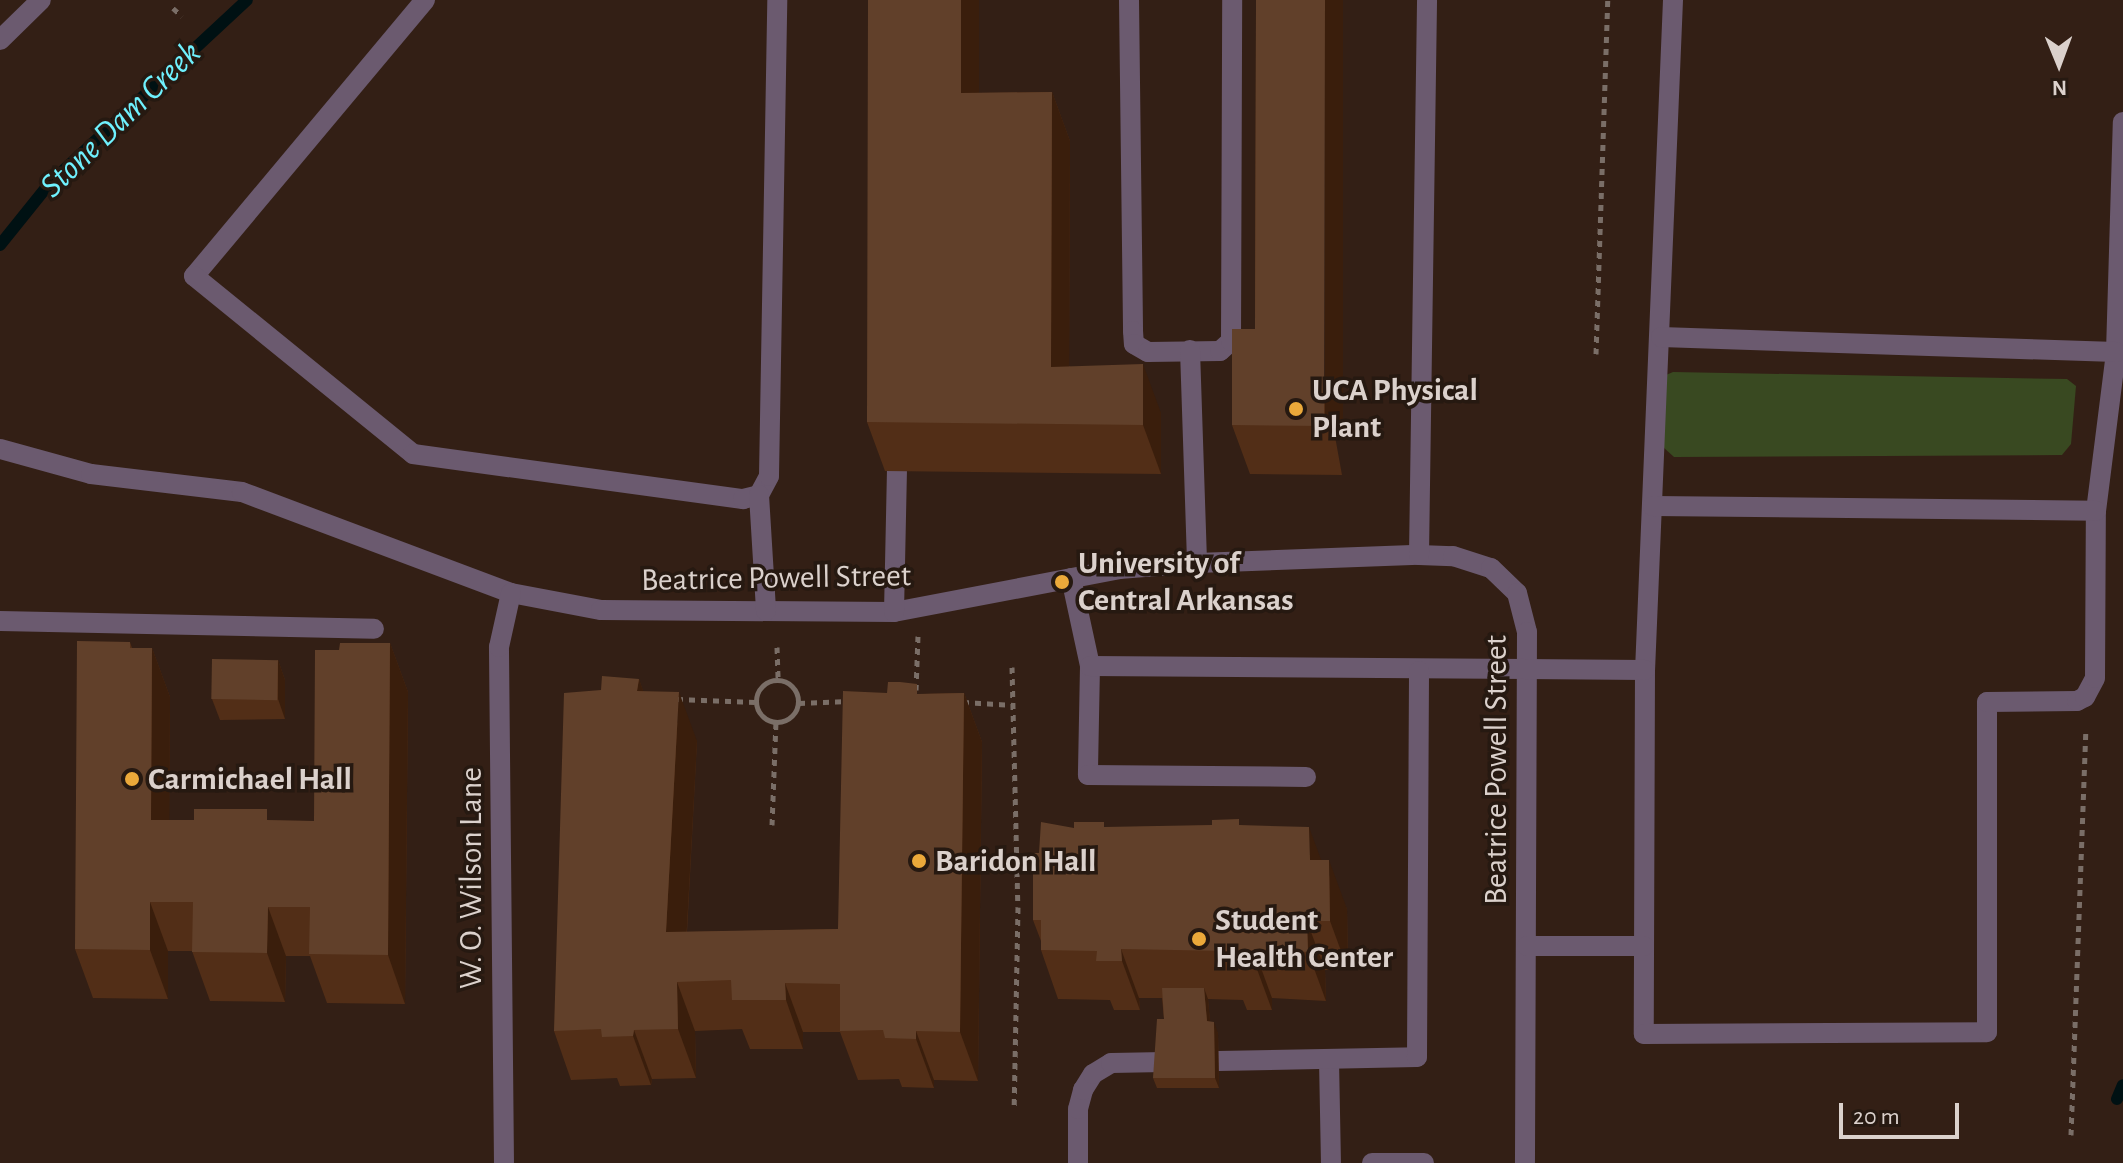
<!DOCTYPE html>
<html>
<head>
<meta charset="utf-8">
<style>
  body { margin:0 }
  #map { position:relative; width:2123px; height:1163px; overflow:hidden; background:#261911; font-family:"Alegreya Sans",sans-serif }
  div>[style] { position:absolute }
  .built>* { inset:0; background:#331f15; transform-origin:0 0 }
  .green>* { inset:0; background:#394921 }
  .stream>* { height:12px; margin:-6px; padding:0 6px; transform-origin:6px; border-radius:6px; background:#001113 }
  .path>* { height:5px; margin-top:-2.5px; transform-origin:0; background:repeating-linear-gradient(90deg,#7a6e67 0 6px,transparent 0 12px) }
  .path>.ring { margin:-2.5px; padding:0; box-sizing:content-box; background:none; border:5px solid #7a6e67; border-radius:50% }
  .minor>* { height:20px; margin:-10px; padding:0 10px; transform-origin:10px; border-radius:10px; background:#6b5a6f }
  .wall>* { inset:0; background:#522e17 }
  .shaded-wall>* { inset:0; background:#3a1e0c; transform-origin:0 0 }
  .building>* { inset:0; background:#61402a; transform-origin:0 0 }
  .dots>* { width:22px; height:22px; translate:-50% -50%; box-sizing:border-box; border:4px solid #261911; border-radius:50% }
  span { translate:-50% -50%; white-space:nowrap; text-align:center; line-height:1.15; -webkit-text-stroke:7px #261911; paint-order:stroke }
  .poi-label { font-size:32px; color:#dbd1cc; font-weight:700 }
  .left { translate:0 -50%; text-align:left }
  .street-label { font-size:32px; color:#dbd1cc }
  .water-label { font-size:34px; color:#6ff1fe; font-style:italic }
  .north { position:absolute; left:2019px; top:24px; width:80px; height:80px; -webkit-text-stroke:6px #261911; paint-order:stroke; rotate:179deg; font-size:22px; font-weight:700; line-height:32px; text-align:center; color:#dbd1cc }
  .north::after { content:''; display:block; margin:auto; width:28px; height:36px; background:#dbd1cc; clip-path:polygon(50% 0,100% 100%,50% 72%,0 100%) }
  .scale { position:absolute; left:1839px; top:1103px; width:120px; height:36px; box-sizing:border-box; border:4px solid #dbd1cc; border-top:0; padding-left:10px; font-size:24px; line-height:28px; white-space:nowrap; color:#dbd1cc; -webkit-text-stroke:6px #261911; paint-order:stroke }
</style>
</head>
<body>
<div id="map">
  <div class="built">
    <i style="left:0;top:0;width:2123px;height:1163px"></i>
  </div>
  <div class="green">
    <i style="clip-path:polygon(1673px 372px,2067px 379px,2076px 386px,2071px 444px,2062px 455px,1674px 457px,1663px 447px,1666px 375px)"></i>
  </div>
  <div class="stream">
    <i style="left:0;top:245px;width:78px;rotate:-51.2deg"></i>
    <i style="left:49px;top:184px;width:270px;rotate:-42.9deg"></i>
    <i style="left:2117px;top:1099px;width:15px;rotate:-67deg"></i>
  </div>
  <div class="path">
    <i style="left:173px;top:8px;width:12px;rotate:42deg"></i>
    <i style="left:1596px;top:354px;width:354px;rotate:-88.1deg"></i>
    <i style="left:777px;top:647px;width:33px;rotate:88deg"></i>
    <i style="left:1012px;top:667px;width:240px;rotate:88.6deg"></i>
    <i style="left:1018px;top:907px;width:200px;rotate:91.1deg"></i>
    <i class="ring" style="left:756px;top:680px;width:37px;height:37px"></i>
    <i style="left:916px;top:690px;width:54px;rotate:-87.9deg"></i>
    <i style="left:677px;top:699px;width:78px;rotate:2.2deg"></i>
    <i style="left:963px;top:702px;width:51px;rotate:3.4deg"></i>
    <i style="left:799px;top:703px;width:50px;rotate:-2.3deg"></i>
    <i style="left:772px;top:825px;width:102px;rotate:-87.8deg"></i>
    <i style="left:2071px;top:1135px;width:406px;rotate:-87.9deg"></i>
  </div>
  <div class="minor">
    <i style="left:425px;top:0;width:360px;rotate:129.9deg"></i>
    <i style="left:194px;top:276px;width:282px;rotate:39.1deg"></i>
    <i style="left:413px;top:454px;width:333px;rotate:7.8deg"></i>
    <i style="left:743px;top:499px;width:16px;rotate:-14deg"></i>
    <i style="left:759px;top:495px;width:21px;rotate:-62deg"></i>
    <i style="left:769px;top:476px;width:476px;rotate:-89deg"></i>
    <i style="left:1129px;top:0;width:331px;rotate:89.3deg"></i>
    <i style="left:1133px;top:331px;width:13px;rotate:86deg"></i>
    <i style="left:1134px;top:344px;width:16px;rotate:30deg"></i>
    <i style="left:1148px;top:352px;width:72px;rotate:-0.8deg"></i>
    <i style="left:1220px;top:351px;width:15px;rotate:-42deg"></i>
    <i style="left:1231px;top:341px;width:341px;rotate:-89.8deg"></i>
    <i style="left:1673px;top:0;width:671px;rotate:92.39deg"></i>
    <i style="left:1645px;top:670px;width:364px;rotate:90.2deg"></i>
    <i style="left:1644px;top:1034px;width:343px;rotate:-0.3deg"></i>
    <i style="left:1987px;top:1032px;width:330px;rotate:-90deg"></i>
    <i style="left:1987px;top:702px;width:90px;rotate:-0.6deg"></i>
    <i style="left:2077px;top:701px;width:9px;rotate:-27deg"></i>
    <i style="left:2085px;top:697px;width:21px;rotate:-62deg"></i>
    <i style="left:2095px;top:678px;width:167px;rotate:-89.7deg"></i>
    <i style="left:2096px;top:511px;width:160px;rotate:-82.8deg"></i>
    <i style="left:2116px;top:352px;width:230px;rotate:-88.3deg"></i>
    <i style="left:0;top:40px;width:57px;rotate:-44.3deg"></i>
    <i style="left:1661px;top:337px;width:455px;rotate:1.9deg"></i>
    <i style="left:1190px;top:350px;width:213px;rotate:88.1deg"></i>
    <i style="left:0;top:449px;width:94px;rotate:15.4deg"></i>
    <i style="left:91px;top:474px;width:152px;rotate:6.8deg"></i>
    <i style="left:242px;top:492px;width:287px;rotate:20.6deg"></i>
    <i style="left:511px;top:593px;width:92px;rotate:10.7deg"></i>
    <i style="left:601px;top:610px;width:293px;rotate:0.4deg"></i>
    <i style="left:894px;top:612px;width:229px;rotate:-10.8deg"></i>
    <i style="left:1119px;top:569px;width:78px;rotate:-4.4deg"></i>
    <i style="left:1197px;top:563px;width:222px;rotate:-2.1deg"></i>
    <i style="left:1419px;top:555px;width:34px;rotate:2deg"></i>
    <i style="left:1453px;top:556px;width:40px;rotate:18deg"></i>
    <i style="left:1491px;top:568px;width:36px;rotate:44deg"></i>
    <i style="left:1517px;top:593px;width:40px;rotate:75.6deg"></i>
    <i style="left:1527px;top:632px;width:531px;rotate:90.22deg"></i>
    <i style="left:759px;top:495px;width:116px;rotate:86.5deg"></i>
    <i style="left:1653px;top:506px;width:443px;rotate:0.6deg"></i>
    <i style="left:1419px;top:555px;width:555px;rotate:-89.17deg"></i>
    <i style="left:1071px;top:578px;width:90px;rotate:77.8deg"></i>
    <i style="left:1090px;top:666px;width:109px;rotate:91.1deg"></i>
    <i style="left:1088px;top:775px;width:218px;rotate:0.5deg"></i>
    <i style="left:894px;top:612px;width:141px;rotate:-88.8deg"></i>
    <i style="left:0;top:621px;width:374px;rotate:1.2deg"></i>
    <i style="left:1090px;top:666px;width:555px;rotate:0.41deg"></i>
    <i style="left:1527px;top:946px;width:117px"></i>
    <i style="left:1329px;top:1060px;width:103px;rotate:88.9deg"></i>
    <i style="left:504px;top:1163px;width:516px;rotate:-90.56deg"></i>
    <i style="left:499px;top:647px;width:55px;rotate:-77.5deg"></i>
    <i style="left:1078px;top:1163px;width:54px;rotate:-90deg"></i>
    <i style="left:1078px;top:1109px;width:20px;rotate:-75deg"></i>
    <i style="left:1083px;top:1090px;width:19px;rotate:-58deg"></i>
    <i style="left:1093px;top:1074px;width:21px;rotate:-31deg"></i>
    <i style="left:1111px;top:1063px;width:306px;rotate:-1.1deg"></i>
    <i style="left:1417px;top:1057px;width:386px;rotate:-89.7deg"></i>
    <i style="left:1372px;top:1163px;width:52px"></i>
  </div>
  <div class="wall">
    <i style="clip-path:polygon(979px 0,979px 93px,1052px 92px,1070px 141px,1069px 366px,1161px 413px,1161px 474px,885px 471px,867px 422px)"></i>
    <i style="clip-path:polygon(1256px 0,1342px 475px,1250px 474px,1232px 425px,1255px 329px)"></i>
    <i style="clip-path:polygon(130px 642px,132px 648px,152px 648px,170px 697px,169px 820px,314px 821px,339px 650px,390px 643px,408px 692px,405px 1004px,327px 1003px,310px 956px,286px 956px,285px 1002px,210px 1001px,192px 951px,168px 951px,168px 999px,93px 998px,75px 949px)"></i>
    <i style="clip-path:polygon(278px 660px,285px 680px,285px 719px,220px 720px,212px 699px)"></i>
    <i style="clip-path:polygon(639px 679px,643px 691px,697px 741px,687px 932px,838px 929px,921px 694px,964px 693px,982px 742px,978px 1081px,934px 1080px,934px 1088px,902px 1087px,899px 1079px,858px 1080px,840px 1032px,803px 1032px,803px 1049px,750px 1049px,742px 1029px,695px 1031px,696px 1078px,652px 1079px,651px 1085px,620px 1086px,617px 1078px,571px 1080px,554px 1031px,601px 690px)"></i>
    <i style="clip-path:polygon(1241px 825px,1321px 860px,1347px 909px,1348px 970px,1325px 970px,1326px 1001px,1272px 998px,1272px 1010px,1247px 1010px,1243px 1000px,1208px 999px,1210px 1022px,1218px 1033px,1219px 1088px,1157px 1088px,1153px 1078px,1164px 1019px,1162px 998px,1139px 998px,1140px 1010px,1114px 1010px,1110px 1000px,1058px 999px,1041px 950px,1041px 941px,1033px 920px,1039px 853px,1074px 828px)"></i>
  </div>
  <div class="shaded-wall">
    <i style="clip-path:polygon(961px 0,979px 0,979px 142px,961px 93px)"></i>
    <i style="left:1325px;top:0;width:18px;height:426px"></i>
    <i style="clip-path:polygon(1052px 92px,1070px 141px,1069px 416px,1051px 367px)"></i>
    <i style="clip-path:polygon(1143px 364px,1161px 413px,1161px 474px,1143px 425px)"></i>
    <i style="clip-path:polygon(390px 643px,408px 692px,405px 1004px,388px 955px)"></i>
    <i style="clip-path:polygon(152px 648px,170px 697px,169px 869px,151px 820px)"></i>
    <i style="clip-path:polygon(278px 660px,285px 680px,285px 719px,278px 699px)"></i>
    <i style="clip-path:polygon(639px 679px,656px 728px,637px 691px)"></i>
    <i style="clip-path:polygon(679px 692px,697px 741px,684px 981px,666px 932px)"></i>
    <i style="clip-path:polygon(964px 693px,982px 742px,978px 1081px,960px 1032px)"></i>
    <i style="clip-path:polygon(1309px 827px,1327px 876px,1310px 860px)"></i>
    <i style="clip-path:polygon(1329px 860px,1347px 909px,1348px 970px,1330px 921px)"></i>
    <i style="clip-path:polygon(150px 902px,168px 951px,168px 999px,150px 950px)"></i>
    <i style="clip-path:polygon(268px 907px,286px 956px,285px 1002px,267px 953px)"></i>
    <i style="clip-path:polygon(1307px 921px,1325px 970px,1326px 1001px,1308px 952px)"></i>
    <i style="clip-path:polygon(1121px 949px,1139px 998px,1140px 1010px,1122px 961px)"></i>
    <i style="clip-path:polygon(1254px 949px,1272px 998px,1272px 1010px,1254px 961px)"></i>
    <i style="clip-path:polygon(677px 982px,695px 1031px,696px 1078px,678px 1029px)"></i>
    <i style="clip-path:polygon(785px 983px,803px 1032px,803px 1049px,786px 1000px)"></i>
    <i style="clip-path:polygon(1204px 988px,1208px 999px,1211px 1032px,1207px 1021px)"></i>
    <i style="clip-path:polygon(1214px 1022px,1218px 1033px,1219px 1088px,1215px 1078px)"></i>
    <i style="clip-path:polygon(634px 1030px,652px 1079px,651px 1085px,633px 1036px)"></i>
    <i style="clip-path:polygon(916px 1031px,934px 1080px,934px 1088px,916px 1039px)"></i>
  </div>
  <div class="building">
    <i style="clip-path:polygon(868px 0,961px 0,961px 93px,1052px 92px,1051px 367px,1143px 364px,1143px 425px,867px 422px)"></i>
    <i style="clip-path:polygon(1256px 0,1325px 0,1324px 426px,1232px 425px,1232px 329px,1255px 329px)"></i>
    <i style="clip-path:polygon(77px 641px,130px 642px,130px 648px,152px 648px,151px 820px,194px 820px,194px 809px,267px 809px,267px 820px,314px 821px,315px 650px,339px 650px,340px 643px,390px 643px,388px 955px,309px 954px,310px 907px,268px 907px,267px 953px,192px 952px,193px 902px,150px 902px,150px 950px,75px 949px)"></i>
    <i style="left:212px;top:659px;width:66px;height:40px;rotate:1deg"></i>
    <i style="clip-path:polygon(602px 676px,639px 679px,637px 691px,679px 692px,666px 932px,838px 929px,843px 691px,887px 693px,888px 682px,900px 682px,917px 684px,917px 694px,964px 693px,960px 1032px,916px 1031px,916px 1039px,885px 1038px,883px 1030px,840px 1031px,840px 984px,785px 983px,786px 1000px,732px 1000px,731px 980px,677px 982px,678px 1029px,634px 1030px,633px 1036px,602px 1037px,601px 1029px,554px 1031px,564px 693px,601px 690px)"></i>
    <i style="clip-path:polygon(1239px 819px,1239px 825px,1309px 827px,1310px 860px,1329px 860px,1330px 921px,1307px 921px,1308px 952px,1254px 949px,1254px 961px,1229px 961px,1228px 951px,1121px 949px,1122px 961px,1096px 961px,1097px 951px,1041px 950px,1041px 920px,1033px 920px,1033px 853px,1039px 853px,1041px 822px,1074px 828px,1074px 822px,1104px 822px,1104px 827px,1212px 825px,1212px 820px)"></i>
    <i style="clip-path:polygon(1162px 988px,1204px 988px,1207px 1021px,1214px 1022px,1215px 1078px,1153px 1078px,1157px 1019px,1164px 1019px)"></i>
  </div>
  <div class="dots">
    <i style="left:1296px;top:409px;background:#eba93a"></i>
    <i style="left:1062px;top:582px;background:#eba93a"></i>
    <i style="left:132px;top:779px;background:#eba93a"></i>
    <i style="left:919px;top:861px;background:#eba93a"></i>
    <i style="left:1199px;top:939px;background:#eba93a"></i>
  </div>
  <div class="poi-label">
    <span class="left" style="left:1312px;top:409px">UCA Physical<br>Plant</span>
    <span class="left" style="left:1078px;top:582px">University of<br>Central Arkansas</span>
    <span class="left" style="left:148px;top:779px">Carmichael Hall</span>
    <span class="left" style="left:935px;top:861px">Baridon Hall</span>
    <span class="left" style="left:1215px;top:939px">Student<br>Health Center</span>
  </div>
  <div class="street-label">
    <span style="left:776px;top:578px;rotate:-1deg">Beatrice Powell Street</span>
    <span style="left:1496px;top:770px;rotate:-90deg">Beatrice Powell Street</span>
    <span style="left:471px;top:878px;rotate:-90deg">W. O. Wilson Lane</span>
  </div>
  <div class="water-label">
    <span style="left:121px;top:120px;rotate:-44deg">Stone Dam Creek</span>
  </div>
  <div class="north">N</div>
  <div class="scale">20 m</div>
</div>
</body>
</html>
